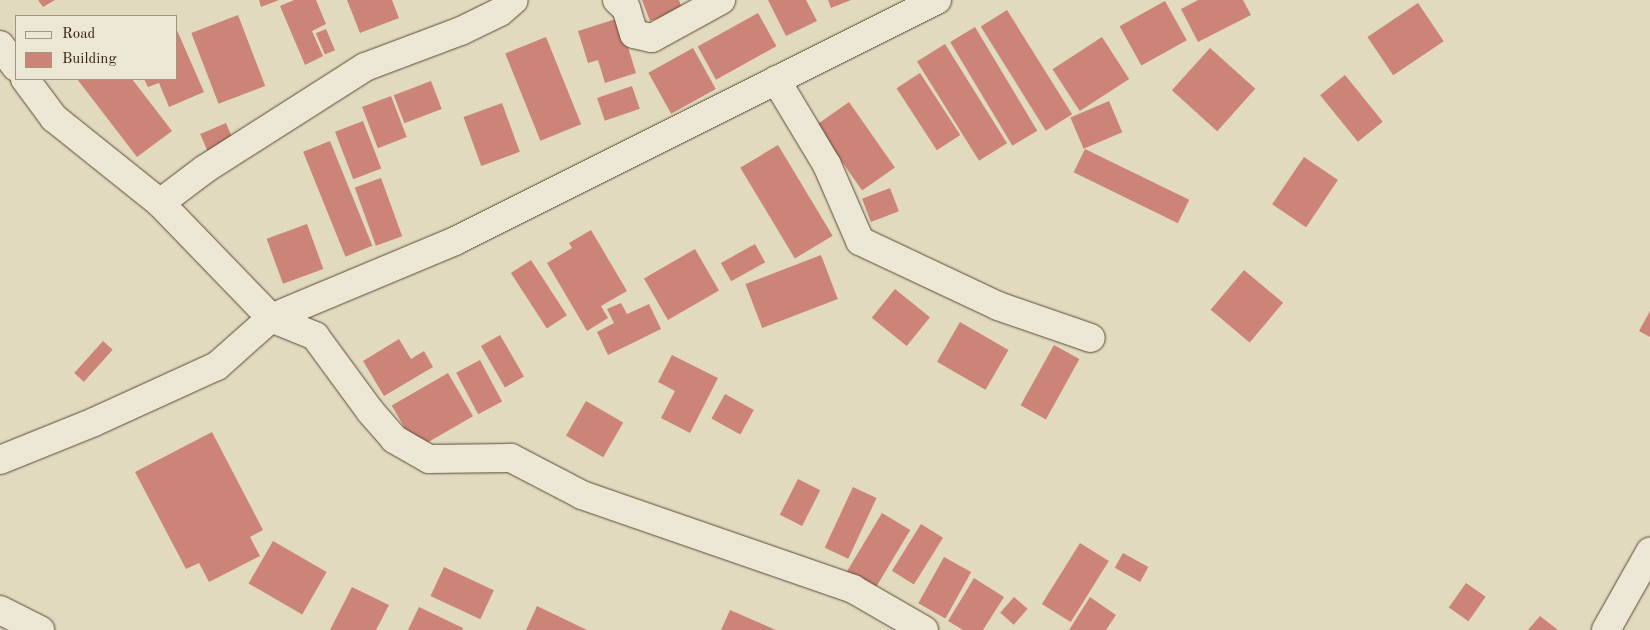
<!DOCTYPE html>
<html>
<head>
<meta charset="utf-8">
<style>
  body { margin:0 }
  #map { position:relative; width:1650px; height:630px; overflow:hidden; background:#e1dabf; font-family:"Old Standard TT",serif }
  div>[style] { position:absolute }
  .building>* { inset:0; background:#cc8479; transform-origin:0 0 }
  .roads { filter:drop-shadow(0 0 1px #5b4a32) drop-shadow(0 0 1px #5b4a32) }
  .minor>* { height:28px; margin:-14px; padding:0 14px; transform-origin:14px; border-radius:14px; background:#ece7d5 }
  span { translate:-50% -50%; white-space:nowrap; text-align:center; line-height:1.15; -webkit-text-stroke:4.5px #ece7d5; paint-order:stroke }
  .legend { position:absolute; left:15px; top:15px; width:162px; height:65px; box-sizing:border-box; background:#ece7d5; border:1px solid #a09581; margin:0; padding:6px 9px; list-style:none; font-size:15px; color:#2e1a03 }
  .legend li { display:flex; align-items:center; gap:10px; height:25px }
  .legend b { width:25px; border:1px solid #a09581 }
</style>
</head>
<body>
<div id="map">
  <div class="building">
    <i style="clip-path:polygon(38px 0,55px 0,43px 7px)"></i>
    <i style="clip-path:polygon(259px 0,279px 0,261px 7px)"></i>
    <i style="clip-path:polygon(294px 0,316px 0,326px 24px,312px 31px,323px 56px,305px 65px,280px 6px)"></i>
    <i style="clip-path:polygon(347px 0,392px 0,399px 18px,360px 33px)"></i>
    <i style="clip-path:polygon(642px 0,679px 0,682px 9px,650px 21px)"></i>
    <i style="clip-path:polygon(768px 0,806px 0,817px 21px,786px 36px)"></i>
    <i style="clip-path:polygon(828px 0,851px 0,831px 8px)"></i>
    <i style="clip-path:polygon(1198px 0,1243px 0,1251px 15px,1198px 42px,1181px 9px)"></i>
    <i style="left:1165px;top:1px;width:45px;height:52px;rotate:61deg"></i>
    <i style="left:1418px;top:3px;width:46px;height:61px;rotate:56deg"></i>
    <i style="left:1007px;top:10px;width:123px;height:31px;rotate:58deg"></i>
    <i style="left:758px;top:13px;width:38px;height:69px;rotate:61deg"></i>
    <i style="left:238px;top:15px;width:76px;height:50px;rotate:69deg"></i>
    <i style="clip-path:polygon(619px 18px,636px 73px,605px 83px,598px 60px,588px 63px,578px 31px)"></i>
    <i style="left:975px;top:27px;width:121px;height:29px;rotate:59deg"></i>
    <i style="clip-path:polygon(176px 28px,204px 92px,169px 107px,159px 83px,148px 87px,144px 79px,176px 79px)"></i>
    <i style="left:326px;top:29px;width:23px;height:11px;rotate:67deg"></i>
    <i style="left:546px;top:37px;width:94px;height:44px;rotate:68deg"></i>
    <i style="left:1102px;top:37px;width:50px;height:59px;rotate:57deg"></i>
    <i style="left:945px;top:44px;width:117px;height:33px;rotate:58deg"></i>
    <i style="left:693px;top:48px;width:47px;height:51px;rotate:61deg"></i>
    <i style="left:1210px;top:48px;width:61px;height:57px;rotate:42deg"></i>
    <i style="left:920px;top:73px;width:74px;height:28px;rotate:57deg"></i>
    <i style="left:1345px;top:75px;width:60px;height:32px;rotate:51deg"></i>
    <i style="clip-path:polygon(77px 79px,132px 79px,172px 131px,137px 157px)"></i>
    <i style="left:431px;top:81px;width:30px;height:40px;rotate:69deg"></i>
    <i style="left:632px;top:86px;width:24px;height:37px;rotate:71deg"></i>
    <i style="left:391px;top:96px;width:44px;height:31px;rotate:69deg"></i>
    <i style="left:1109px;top:101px;width:34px;height:42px;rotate:67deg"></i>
    <i style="left:849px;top:102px;width:80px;height:40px;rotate:55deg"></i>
    <i style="left:502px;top:103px;width:52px;height:41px;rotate:70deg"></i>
    <i style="left:363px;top:121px;width:51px;height:30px;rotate:69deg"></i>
    <i style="left:226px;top:123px;width:21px;height:28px;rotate:67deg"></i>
    <i style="left:330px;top:141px;width:113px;height:29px;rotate:68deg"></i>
    <i style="left:778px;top:145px;width:106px;height:44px;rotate:59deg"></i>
    <i style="left:1085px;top:149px;width:116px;height:26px;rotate:26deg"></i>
    <i style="left:1304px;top:157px;width:41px;height:57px;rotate:34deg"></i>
    <i style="left:381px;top:178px;width:62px;height:28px;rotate:70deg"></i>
    <i style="left:890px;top:188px;width:25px;height:30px;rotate:69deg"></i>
    <i style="left:307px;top:224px;width:48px;height:43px;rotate:70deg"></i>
    <i style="clip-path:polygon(591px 230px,627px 291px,601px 306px,608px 318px,587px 331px,547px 263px,572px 248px,569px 243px)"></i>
    <i style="left:755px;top:244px;width:21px;height:39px;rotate:61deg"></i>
    <i style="left:695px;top:249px;width:48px;height:59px;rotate:60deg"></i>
    <i style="left:821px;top:255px;width:47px;height:81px;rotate:69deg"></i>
    <i style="left:531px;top:260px;width:66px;height:24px;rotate:57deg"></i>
    <i style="left:1244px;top:270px;width:51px;height:52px;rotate:40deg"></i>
    <i style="left:895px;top:289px;width:45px;height:37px;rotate:39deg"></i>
    <i style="clip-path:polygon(621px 303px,627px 314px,649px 304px,661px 329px,608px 355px,597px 332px,614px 323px,607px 309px)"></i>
    <i style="clip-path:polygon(1650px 311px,1650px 337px,1639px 331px)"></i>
    <i style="left:960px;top:322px;width:56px;height:46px;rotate:30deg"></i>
    <i style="left:500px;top:335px;width:48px;height:22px;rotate:60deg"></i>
    <i style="clip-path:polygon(399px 339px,411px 359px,424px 351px,433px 367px,384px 396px,363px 361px)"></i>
    <i style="left:103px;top:341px;width:13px;height:43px;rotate:42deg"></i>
    <i style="left:1054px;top:345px;width:29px;height:69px;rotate:29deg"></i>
    <i style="clip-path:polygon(672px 355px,718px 378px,690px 433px,661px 418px,675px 391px,658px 382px)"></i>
    <i style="left:480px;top:360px;width:47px;height:27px;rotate:62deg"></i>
    <i style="left:448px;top:373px;width:50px;height:65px;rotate:60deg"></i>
    <i style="left:725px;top:394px;width:33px;height:28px;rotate:29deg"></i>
    <i style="left:586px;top:401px;width:43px;height:40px;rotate:30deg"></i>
    <i style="clip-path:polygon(212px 432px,263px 530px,250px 537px,260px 556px,209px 582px,199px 563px,186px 569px,135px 472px)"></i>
    <i style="left:798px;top:479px;width:25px;height:40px;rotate:27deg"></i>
    <i style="left:853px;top:487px;width:26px;height:67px;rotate:25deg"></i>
    <i style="left:882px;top:513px;width:33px;height:69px;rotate:31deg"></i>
    <i style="left:921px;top:524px;width:26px;height:55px;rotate:32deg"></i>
    <i style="left:273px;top:541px;width:62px;height:49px;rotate:30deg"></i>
    <i style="left:1080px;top:543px;width:34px;height:72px;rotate:32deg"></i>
    <i style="left:1123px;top:553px;width:29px;height:17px;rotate:29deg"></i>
    <i style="left:944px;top:557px;width:31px;height:53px;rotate:29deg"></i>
    <i style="left:444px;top:567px;width:55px;height:32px;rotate:25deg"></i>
    <i style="clip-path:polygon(974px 578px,1004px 597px,983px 630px,963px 630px,948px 621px)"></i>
    <i style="left:1466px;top:583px;width:24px;height:30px;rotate:35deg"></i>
    <i style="clip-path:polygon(352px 587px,389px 605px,376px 630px,330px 630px)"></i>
    <i style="left:1014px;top:597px;width:18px;height:21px;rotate:41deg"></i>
    <i style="clip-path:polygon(1090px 597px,1116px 615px,1106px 630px,1069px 630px)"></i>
    <i style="clip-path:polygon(537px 606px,587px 630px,526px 630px)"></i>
    <i style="clip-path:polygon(419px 607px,463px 628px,462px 630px,408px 630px)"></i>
    <i style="clip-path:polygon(730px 610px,776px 630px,721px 630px)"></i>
    <i style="clip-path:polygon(1540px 616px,1558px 630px,1528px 630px)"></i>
  </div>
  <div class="roads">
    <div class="minor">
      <i style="left:617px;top:0;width:12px;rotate:42deg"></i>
      <i style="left:626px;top:8px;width:27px;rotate:73deg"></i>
      <i style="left:634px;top:34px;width:18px;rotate:13deg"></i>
      <i style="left:652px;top:38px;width:79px;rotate:-28.8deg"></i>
      <i style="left:0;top:45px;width:27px;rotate:54deg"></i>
      <i style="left:25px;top:79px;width:49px;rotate:53.4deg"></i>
      <i style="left:54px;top:118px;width:136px;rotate:38.7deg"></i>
      <i style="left:160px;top:203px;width:160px;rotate:46deg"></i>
      <i style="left:271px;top:318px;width:48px;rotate:22.2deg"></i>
      <i style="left:315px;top:336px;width:93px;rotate:53.7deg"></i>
      <i style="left:370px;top:411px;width:37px;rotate:49deg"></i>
      <i style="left:394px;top:439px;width:40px;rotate:29.7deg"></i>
      <i style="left:429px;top:459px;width:82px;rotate:-0.7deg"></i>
      <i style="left:511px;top:458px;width:80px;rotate:27.5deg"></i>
      <i style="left:582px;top:495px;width:287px;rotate:19.1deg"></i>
      <i style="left:853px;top:589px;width:82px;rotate:30deg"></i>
      <i style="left:776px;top:80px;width:99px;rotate:59deg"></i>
      <i style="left:827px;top:165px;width:83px;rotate:66.5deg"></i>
      <i style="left:860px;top:241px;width:153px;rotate:25.2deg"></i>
      <i style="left:998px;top:306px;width:98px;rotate:19deg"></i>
      <i style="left:160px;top:203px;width:56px;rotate:-37.1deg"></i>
      <i style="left:205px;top:169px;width:190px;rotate:-32.5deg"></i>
      <i style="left:365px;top:67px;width:103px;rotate:-20.6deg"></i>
      <i style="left:461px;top:31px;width:43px;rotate:-26deg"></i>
      <i style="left:500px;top:12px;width:18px;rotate:-41deg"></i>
      <i style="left:0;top:460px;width:101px;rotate:-22deg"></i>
      <i style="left:94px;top:422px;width:135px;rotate:-24.5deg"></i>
      <i style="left:217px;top:366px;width:72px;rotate:-41.6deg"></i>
      <i style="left:271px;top:318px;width:199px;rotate:-22.7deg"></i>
      <i style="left:455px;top:241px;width:539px;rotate:-26.57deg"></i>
      <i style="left:0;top:610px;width:45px;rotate:26.6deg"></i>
      <i style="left:1606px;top:630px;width:90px;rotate:-60.6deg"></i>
    </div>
  </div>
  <ul class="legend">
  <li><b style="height:6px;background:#ece7d5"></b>Road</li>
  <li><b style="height:14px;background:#cc8479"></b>Building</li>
  </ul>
</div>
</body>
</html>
